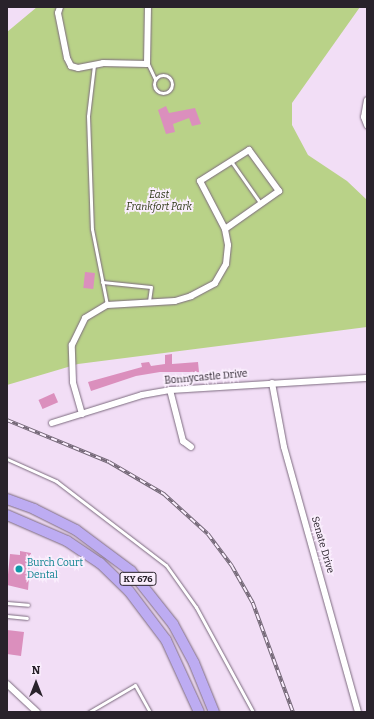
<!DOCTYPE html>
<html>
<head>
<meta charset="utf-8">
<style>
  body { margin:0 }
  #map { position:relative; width:374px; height:719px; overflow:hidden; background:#f2def6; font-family:Bitter,serif }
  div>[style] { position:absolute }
  .green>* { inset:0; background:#b9d288 }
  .building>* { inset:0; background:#db8fbd; transform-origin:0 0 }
  .roads { filter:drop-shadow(0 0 1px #7c6a7f) drop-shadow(0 0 1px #7c6a7f) }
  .lane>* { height:3px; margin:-1.5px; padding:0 1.5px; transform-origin:1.5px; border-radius:1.5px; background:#fff }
  .lane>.ring { margin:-1.5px; padding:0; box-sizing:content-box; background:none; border:3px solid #fff; border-radius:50% }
  .street>* { height:6px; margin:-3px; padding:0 3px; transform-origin:3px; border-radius:3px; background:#fff }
  .primary>* { height:10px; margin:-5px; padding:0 5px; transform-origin:5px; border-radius:5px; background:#bdacf2 }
  .rail>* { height:3.5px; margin-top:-1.75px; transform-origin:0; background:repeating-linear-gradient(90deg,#faeefd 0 6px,#746877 0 12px); box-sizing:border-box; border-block:1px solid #746877 }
  .dots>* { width:11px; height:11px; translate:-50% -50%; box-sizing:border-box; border:2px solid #faeefd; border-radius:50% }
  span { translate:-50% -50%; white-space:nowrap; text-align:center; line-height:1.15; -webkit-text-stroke:3.5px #faeefd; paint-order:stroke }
  .shield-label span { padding:1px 3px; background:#faeefd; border:1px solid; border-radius:3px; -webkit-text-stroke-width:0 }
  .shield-label { font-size:9px; color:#29222b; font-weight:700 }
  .park-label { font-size:10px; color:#2d3716; font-style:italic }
  .street-label { font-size:10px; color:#29222b }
  .culture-label { font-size:10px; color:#0d838f }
  .left { translate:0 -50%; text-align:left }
  .frame { position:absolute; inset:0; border:8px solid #29222b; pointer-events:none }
  .north { position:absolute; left:16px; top:663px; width:40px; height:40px; -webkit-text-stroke:3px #faeefd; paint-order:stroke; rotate:0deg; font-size:11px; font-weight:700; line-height:16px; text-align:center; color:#29222b }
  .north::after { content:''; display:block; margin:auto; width:14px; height:18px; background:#29222b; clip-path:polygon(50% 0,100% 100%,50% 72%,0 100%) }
</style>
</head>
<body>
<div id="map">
  <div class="green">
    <i style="clip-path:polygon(37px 7px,360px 7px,292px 103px,292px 125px,308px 155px,347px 181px,367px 200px,367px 327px,78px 364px,7px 385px,7px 32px)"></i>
  </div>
  <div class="building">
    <i style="clip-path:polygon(166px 106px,169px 113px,195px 108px,201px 124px,192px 126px,189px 118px,173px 124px,175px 132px,166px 134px,158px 110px)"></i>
    <i style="left:85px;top:272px;width:10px;height:16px;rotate:6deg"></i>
    <i style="clip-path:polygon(172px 354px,172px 364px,198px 362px,199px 372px,160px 372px,136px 376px,91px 391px,88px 382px,142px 367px,141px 363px,149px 362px,151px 366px,165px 364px,165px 355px)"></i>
    <i style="left:54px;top:393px;width:10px;height:17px;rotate:66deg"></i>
    <i style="clip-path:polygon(20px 551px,31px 553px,28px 590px,7px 585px,10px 554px,20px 555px)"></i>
    <i style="clip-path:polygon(7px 630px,24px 632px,21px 656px,7px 654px)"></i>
  </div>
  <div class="roads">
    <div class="lane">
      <i style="left:148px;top:64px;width:17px;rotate:65deg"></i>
      <i style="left:94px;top:65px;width:51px;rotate:96.7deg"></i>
      <i style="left:88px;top:116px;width:113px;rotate:88deg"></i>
      <i style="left:92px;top:229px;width:77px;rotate:78.8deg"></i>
      <i class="ring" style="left:154px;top:75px;width:15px;height:15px"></i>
      <i style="left:231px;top:161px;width:52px;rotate:55.1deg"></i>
      <i style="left:102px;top:282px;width:49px;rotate:5.8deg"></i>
      <i style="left:151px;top:287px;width:15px;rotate:98deg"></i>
      <i style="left:7px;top:459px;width:54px;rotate:24.2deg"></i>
      <i style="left:56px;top:481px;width:138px;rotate:37.4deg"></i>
      <i style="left:166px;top:565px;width:52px;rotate:54.5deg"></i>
      <i style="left:196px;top:607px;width:119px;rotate:61.5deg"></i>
      <i style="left:7px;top:603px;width:21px;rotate:5deg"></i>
      <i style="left:7px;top:616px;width:20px;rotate:6deg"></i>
      <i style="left:89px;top:712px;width:53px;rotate:-30.4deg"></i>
      <i style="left:135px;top:685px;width:31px;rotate:61deg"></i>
    </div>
    <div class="street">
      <i style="left:60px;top:7px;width:6px;rotate:108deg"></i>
      <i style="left:58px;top:13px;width:46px;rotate:78.7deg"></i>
      <i style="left:67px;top:58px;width:9px;rotate:63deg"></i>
      <i style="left:71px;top:66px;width:7px;rotate:16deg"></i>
      <i style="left:78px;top:68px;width:25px;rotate:-11deg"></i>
      <i style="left:103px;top:63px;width:44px;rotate:1.3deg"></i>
      <i style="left:147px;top:64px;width:57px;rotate:-89deg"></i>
      <i style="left:367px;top:100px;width:17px;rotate:100deg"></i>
      <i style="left:364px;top:117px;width:9px;rotate:69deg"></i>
      <i style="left:272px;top:383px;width:65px;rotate:79.4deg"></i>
      <i style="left:284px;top:447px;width:275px;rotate:74.4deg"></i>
      <i style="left:170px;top:390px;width:53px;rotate:75.7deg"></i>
      <i style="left:183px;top:441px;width:10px;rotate:37deg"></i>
      <i style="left:82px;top:414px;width:33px;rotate:-106deg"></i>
      <i style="left:73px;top:382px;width:37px;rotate:-92deg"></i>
      <i style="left:72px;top:345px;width:30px;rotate:-64deg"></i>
      <i style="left:85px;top:318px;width:26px;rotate:-31deg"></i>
      <i style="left:107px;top:305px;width:68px;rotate:-3.4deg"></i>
      <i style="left:175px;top:301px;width:17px;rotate:-17deg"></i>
      <i style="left:191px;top:296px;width:27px;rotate:-28deg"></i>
      <i style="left:215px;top:283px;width:22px;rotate:-60deg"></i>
      <i style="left:226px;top:264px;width:19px;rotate:-84deg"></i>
      <i style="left:228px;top:245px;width:16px;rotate:-101deg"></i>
      <i style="left:225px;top:229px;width:54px;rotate:-117.5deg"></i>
      <i style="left:200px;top:181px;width:58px;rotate:-32.3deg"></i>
      <i style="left:249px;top:150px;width:51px;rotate:53.8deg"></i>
      <i style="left:279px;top:191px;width:66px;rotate:144.9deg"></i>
      <i style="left:52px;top:423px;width:94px;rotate:-17.3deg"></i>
      <i style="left:142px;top:395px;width:28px;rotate:-10deg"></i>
      <i style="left:170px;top:390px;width:197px;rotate:-3.5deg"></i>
      <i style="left:7px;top:684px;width:41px;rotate:43deg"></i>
    </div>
    <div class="primary">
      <i style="left:7px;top:499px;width:29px;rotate:20deg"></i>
      <i style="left:34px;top:509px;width:47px;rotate:26.6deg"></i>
      <i style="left:76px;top:530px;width:69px;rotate:36.7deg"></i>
      <i style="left:131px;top:571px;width:68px;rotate:51.6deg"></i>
      <i style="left:173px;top:624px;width:44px;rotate:61.7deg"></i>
      <i style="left:194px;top:663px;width:53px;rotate:67.8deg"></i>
      <i style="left:7px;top:515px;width:65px;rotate:23.4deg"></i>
      <i style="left:67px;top:541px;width:40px;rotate:34deg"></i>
      <i style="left:100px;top:563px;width:40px;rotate:44deg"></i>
      <i style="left:129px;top:591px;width:61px;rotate:52.9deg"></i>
      <i style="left:166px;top:640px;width:79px;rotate:65.4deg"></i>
    </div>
  </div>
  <div class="rail">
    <i style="left:7px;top:420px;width:110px;rotate:22.4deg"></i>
    <i style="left:109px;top:462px;width:64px;rotate:30.2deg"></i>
    <i style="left:164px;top:494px;width:59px;rotate:42.3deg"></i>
    <i style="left:208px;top:534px;width:40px;rotate:53deg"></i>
    <i style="left:232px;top:566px;width:43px;rotate:60.4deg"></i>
    <i style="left:253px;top:603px;width:116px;rotate:69.8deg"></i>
  </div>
  <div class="dots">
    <i style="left:19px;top:569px;background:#0f9aa8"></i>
  </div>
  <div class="shield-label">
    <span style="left:138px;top:579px">KY 676</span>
  </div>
  <div class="park-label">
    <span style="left:159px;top:201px">East<br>Frankfort Park</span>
  </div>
  <div class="street-label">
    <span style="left:206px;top:378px;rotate:-5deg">Bonnycastle Drive</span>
    <span style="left:322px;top:545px;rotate:74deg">Senate Drive</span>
  </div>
  <div class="culture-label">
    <span class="left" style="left:27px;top:569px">Burch Court<br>Dental</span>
  </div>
  <div class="frame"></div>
  <div class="north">N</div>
</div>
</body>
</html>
